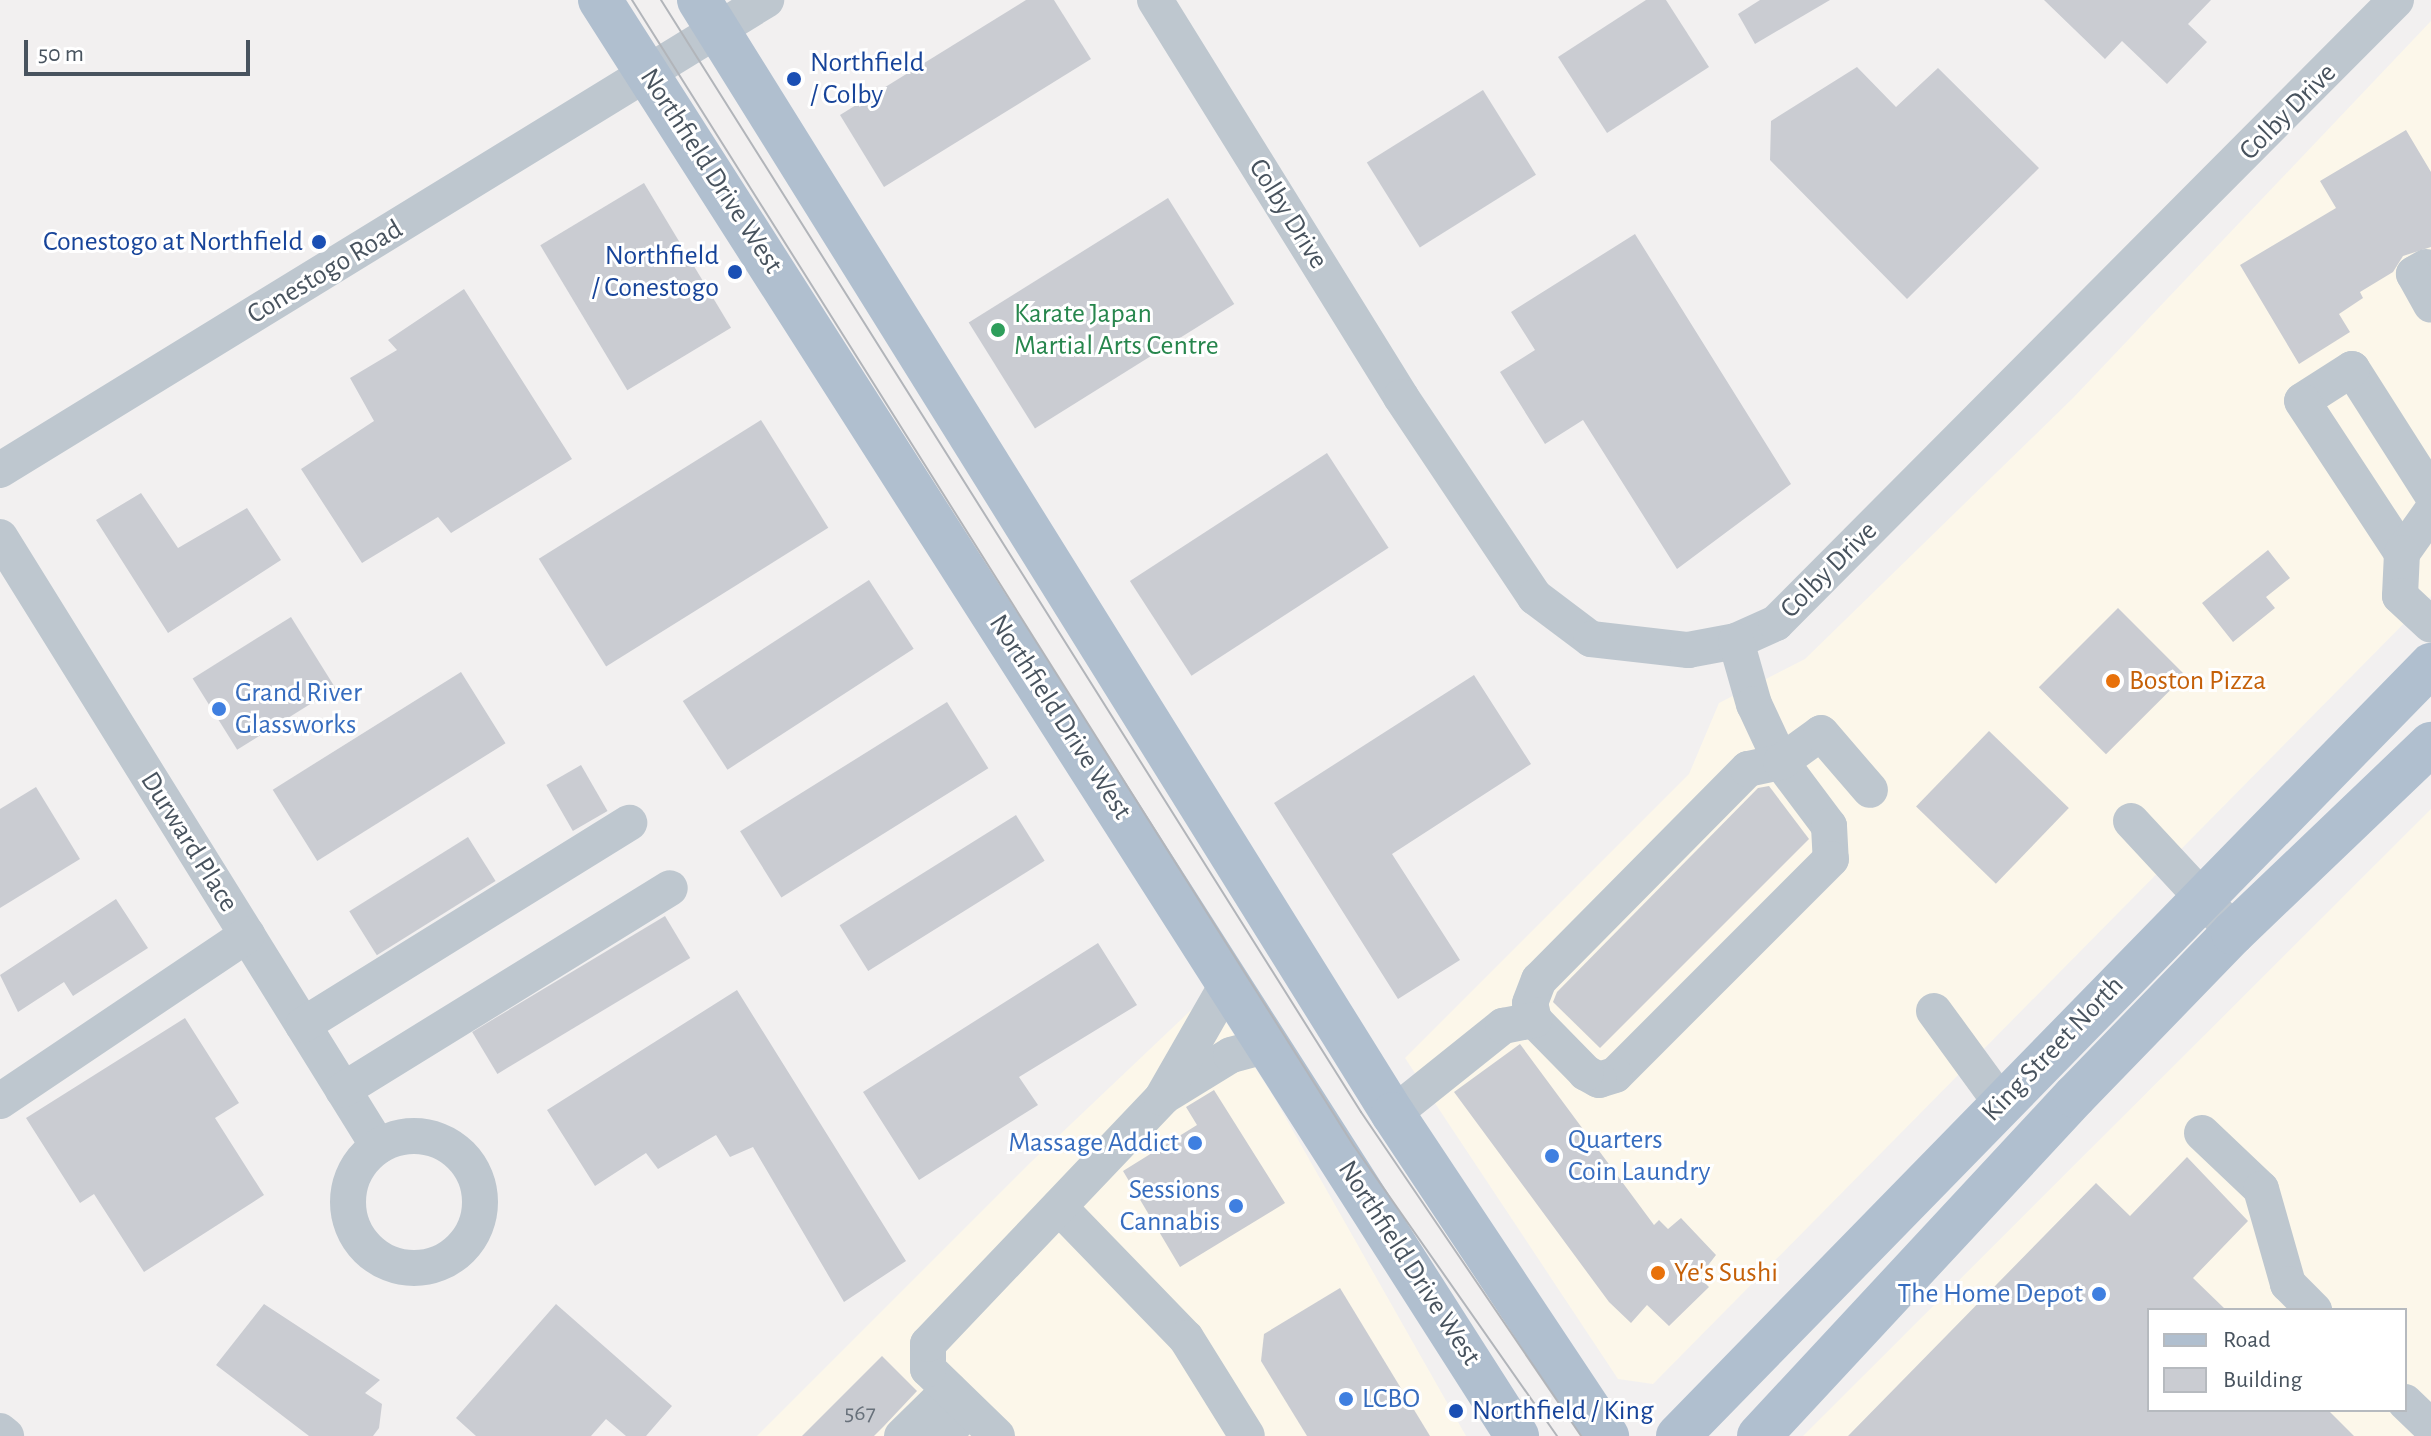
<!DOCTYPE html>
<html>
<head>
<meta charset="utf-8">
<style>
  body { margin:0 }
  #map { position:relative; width:2431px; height:1436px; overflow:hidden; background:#f2f0f0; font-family:"Alegreya Sans",sans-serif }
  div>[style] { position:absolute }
  .commercial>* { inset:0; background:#fcf7ea }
  .building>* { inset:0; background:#caccd2; transform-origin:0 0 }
  .minor>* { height:36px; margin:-18px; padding:0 18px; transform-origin:18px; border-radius:18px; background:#bec7cf }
  .minor>.ring { margin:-18px; padding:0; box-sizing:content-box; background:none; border:36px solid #bec7cf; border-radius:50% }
  .major>* { height:44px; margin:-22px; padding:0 22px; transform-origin:22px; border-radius:22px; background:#b0bfcf }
  .tram>* { height:2px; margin:-1px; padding:0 1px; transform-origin:1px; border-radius:1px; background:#b2b5ba }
  .dots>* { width:22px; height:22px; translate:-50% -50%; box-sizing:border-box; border:4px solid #fff; border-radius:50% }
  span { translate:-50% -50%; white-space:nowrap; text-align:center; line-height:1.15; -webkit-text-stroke:6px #fff; paint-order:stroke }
  .number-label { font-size:24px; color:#68717b }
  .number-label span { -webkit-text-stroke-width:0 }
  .transit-label { font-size:28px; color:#164399 }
  .left { translate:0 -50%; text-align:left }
  .right { translate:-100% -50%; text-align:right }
  .street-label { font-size:28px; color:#48535e }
  .leisure-label { font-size:28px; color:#27864d }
  .food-label { font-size:28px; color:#c56008 }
  .shop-label { font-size:28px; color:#366cbe }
  .legend { position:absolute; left:2147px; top:1308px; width:260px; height:104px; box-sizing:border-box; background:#fff; border:2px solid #b6babf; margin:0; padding:10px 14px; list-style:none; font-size:24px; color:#48535e }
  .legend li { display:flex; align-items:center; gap:16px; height:40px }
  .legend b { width:40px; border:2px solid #b6babf }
  .scale { position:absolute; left:24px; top:40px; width:226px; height:36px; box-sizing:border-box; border:4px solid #48535e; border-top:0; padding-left:10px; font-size:24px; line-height:28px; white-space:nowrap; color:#48535e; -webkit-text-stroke:6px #fff; paint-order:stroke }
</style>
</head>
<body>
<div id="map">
  <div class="commercial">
    <i style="clip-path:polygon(2431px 21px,2431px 596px,1653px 1384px,1618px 1379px,1405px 1058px,1689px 774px,1719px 703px,1805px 659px,2073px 398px)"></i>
    <i style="clip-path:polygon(evenodd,2431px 809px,2431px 1436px,1803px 1436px,2431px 809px,2149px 1310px,2405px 1310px,2405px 1410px,2149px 1410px,2149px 1310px)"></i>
    <i style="clip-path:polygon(1208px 994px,1275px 1099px,1466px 1436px,757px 1436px,1031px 1162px)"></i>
  </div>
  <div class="building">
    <i style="clip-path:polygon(1026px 0,1054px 0,1091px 59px,884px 187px,840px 115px)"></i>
    <i style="clip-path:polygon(1646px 0,1666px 0,1709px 67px,1607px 133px,1558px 57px)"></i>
    <i style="clip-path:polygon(1760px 0,1830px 0,1755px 44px,1738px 14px)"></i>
    <i style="clip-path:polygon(2044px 0,2211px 0,2188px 24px,2207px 42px,2167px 84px,2122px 41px,2105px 59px)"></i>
    <i style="clip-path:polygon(1857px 67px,1896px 107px,1938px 68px,2039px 168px,1907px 299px,1770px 160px,1771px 121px)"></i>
    <i style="left:1483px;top:90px;width:100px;height:137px;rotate:58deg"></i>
    <i style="clip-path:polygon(2406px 130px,2431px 172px,2431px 247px,2403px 256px,2393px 272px,2360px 292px,2363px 298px,2339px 314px,2350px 332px,2299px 364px,2240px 265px,2336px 208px,2320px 181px)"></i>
    <i style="left:644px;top:183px;width:169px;height:121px;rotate:59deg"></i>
    <i style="left:1168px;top:198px;width:125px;height:235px;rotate:58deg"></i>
    <i style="clip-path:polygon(1635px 234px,1791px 484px,1677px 569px,1583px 420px,1545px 444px,1500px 372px,1535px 350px,1511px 312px)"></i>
    <i style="clip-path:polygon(464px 289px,572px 459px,451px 533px,438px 517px,362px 563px,301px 469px,374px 421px,350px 378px,397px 350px,388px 340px)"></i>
    <i style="left:761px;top:420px;width:127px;height:262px;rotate:58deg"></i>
    <i style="left:1327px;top:453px;width:113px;height:235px;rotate:57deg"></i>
    <i style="clip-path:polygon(141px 493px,178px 548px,247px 508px,281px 560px,168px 633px,96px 520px)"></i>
    <i style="clip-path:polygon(2268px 550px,2290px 578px,2266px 597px,2275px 608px,2233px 642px,2202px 603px)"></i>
    <i style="left:869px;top:580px;width:82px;height:222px;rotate:57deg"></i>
    <i style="left:2118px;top:608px;width:95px;height:112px;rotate:45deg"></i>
    <i style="left:291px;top:617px;width:84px;height:116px;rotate:58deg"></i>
    <i style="left:461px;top:672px;width:84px;height:222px;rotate:58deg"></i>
    <i style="clip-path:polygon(1474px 675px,1531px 764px,1392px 854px,1460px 960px,1398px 999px,1274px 803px)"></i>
    <i style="left:947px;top:702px;width:78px;height:244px;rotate:58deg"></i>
    <i style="left:1989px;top:731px;width:111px;height:105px;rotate:44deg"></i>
    <i style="left:581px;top:765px;width:53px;height:40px;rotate:60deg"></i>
    <i style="clip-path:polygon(1769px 786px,1809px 839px,1600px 1048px,1553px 1002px,1557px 992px,1758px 788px)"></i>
    <i style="clip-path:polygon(36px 787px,80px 859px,0 908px,0 809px)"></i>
    <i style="left:1016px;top:815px;width:54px;height:208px;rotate:58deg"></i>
    <i style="left:468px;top:837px;width:52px;height:140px;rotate:58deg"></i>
    <i style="clip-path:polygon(116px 899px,148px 948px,73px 996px,64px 982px,18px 1012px,0 975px)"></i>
    <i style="left:665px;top:916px;width:49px;height:225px;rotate:59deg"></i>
    <i style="clip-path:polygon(1098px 943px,1137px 1005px,1019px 1077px,1038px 1105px,919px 1180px,863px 1092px)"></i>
    <i style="clip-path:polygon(737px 990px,906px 1261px,844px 1302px,753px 1147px,730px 1157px,716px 1135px,658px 1169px,646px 1153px,595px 1186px,547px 1110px)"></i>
    <i style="clip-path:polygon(185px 1018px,239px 1103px,215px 1118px,264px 1195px,144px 1272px,94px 1194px,80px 1203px,26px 1118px)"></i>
    <i style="clip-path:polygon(1520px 1044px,1654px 1225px,1659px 1220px,1668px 1229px,1681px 1218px,1716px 1255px,1699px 1277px,1709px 1287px,1669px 1326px,1647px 1305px,1631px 1323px,1609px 1302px,1454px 1092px)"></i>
    <i style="clip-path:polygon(1214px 1090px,1285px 1203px,1180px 1267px,1123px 1171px,1197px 1125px,1186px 1107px)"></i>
    <i style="clip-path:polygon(2187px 1157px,2248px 1221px,2193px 1278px,2226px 1310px,2149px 1310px,2149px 1410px,2328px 1410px,2354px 1436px,1848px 1436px,2096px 1183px,2130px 1216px)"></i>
    <i style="clip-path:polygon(1340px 1288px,1430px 1436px,1307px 1436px,1261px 1361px,1264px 1334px)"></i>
    <i style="clip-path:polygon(264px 1304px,380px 1380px,365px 1393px,382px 1404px,379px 1428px,373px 1436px,309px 1436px,216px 1365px)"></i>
    <i style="clip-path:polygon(556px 1304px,672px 1406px,646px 1436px,626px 1436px,606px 1419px,591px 1436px,476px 1436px,456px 1418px)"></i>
    <i style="clip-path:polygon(882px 1356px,917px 1391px,884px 1426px,874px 1436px,802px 1436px)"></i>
  </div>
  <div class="minor">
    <i style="left:1155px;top:0;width:467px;rotate:58.2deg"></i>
    <i style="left:1401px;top:397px;width:241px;rotate:56.2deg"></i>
    <i style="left:1535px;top:597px;width:70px;rotate:36.9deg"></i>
    <i style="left:1591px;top:639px;width:98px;rotate:6.5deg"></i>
    <i style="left:1688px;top:650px;width:49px;rotate:-10.6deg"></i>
    <i style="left:1736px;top:641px;width:44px;rotate:-24.2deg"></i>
    <i style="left:1776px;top:623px;width:879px;rotate:-45.14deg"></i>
    <i style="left:2426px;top:267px;width:14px;rotate:150deg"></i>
    <i style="left:2414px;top:274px;width:35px;rotate:61deg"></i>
    <i style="left:0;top:470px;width:899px;rotate:-31.53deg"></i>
    <i style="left:2431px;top:493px;width:147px;rotate:-122.5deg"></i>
    <i style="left:2352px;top:369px;width:59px;rotate:147.4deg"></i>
    <i style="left:2302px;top:401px;width:182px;rotate:56.7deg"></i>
    <i style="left:2402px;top:553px;width:50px;rotate:-54.7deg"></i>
    <i style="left:0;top:537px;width:717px;rotate:58.17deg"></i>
    <i style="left:2402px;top:553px;width:43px;rotate:92.7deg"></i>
    <i style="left:2400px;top:596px;width:42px;rotate:43.1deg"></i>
    <i style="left:1736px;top:641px;width:66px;rotate:74.1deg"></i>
    <i style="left:1754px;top:704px;width:64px;rotate:65deg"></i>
    <i style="left:1781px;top:762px;width:80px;rotate:53.1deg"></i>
    <i style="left:1829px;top:826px;width:33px;rotate:87deg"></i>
    <i style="left:1831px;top:859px;width:305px;rotate:135deg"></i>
    <i style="left:1615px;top:1075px;width:17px;rotate:163deg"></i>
    <i style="left:1599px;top:1080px;width:15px;rotate:-152deg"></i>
    <i style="left:1586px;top:1073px;width:74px;rotate:-134.5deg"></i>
    <i style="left:1534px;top:1020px;width:17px;rotate:-103deg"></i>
    <i style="left:1530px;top:1003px;width:25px;rotate:-69deg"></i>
    <i style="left:1539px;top:980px;width:297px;rotate:-45.3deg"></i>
    <i style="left:1748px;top:769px;width:34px;rotate:-12deg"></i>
    <i style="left:1781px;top:762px;width:49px;rotate:-35.9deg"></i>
    <i style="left:1821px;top:733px;width:75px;rotate:49.3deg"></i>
    <i style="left:2131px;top:821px;width:134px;rotate:47.1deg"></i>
    <i style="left:1934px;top:1011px;width:114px;rotate:53.9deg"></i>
    <i style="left:303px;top:1025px;width:384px;rotate:-31.8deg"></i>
    <i style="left:343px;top:1090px;width:384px;rotate:-31.7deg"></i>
    <i style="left:1166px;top:1095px;width:76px;rotate:-31.6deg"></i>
    <i style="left:1231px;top:1055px;width:39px;rotate:-15deg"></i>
    <i style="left:0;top:1101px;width:298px;rotate:-33.9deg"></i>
    <i style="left:1393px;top:1114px;width:141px;rotate:-38.7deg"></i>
    <i style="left:1503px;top:1026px;width:32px;rotate:-11deg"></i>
    <i style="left:2202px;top:1133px;width:81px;rotate:43.5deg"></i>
    <i style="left:2261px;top:1189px;width:99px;rotate:74.1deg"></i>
    <i style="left:2288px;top:1284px;width:37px;rotate:45deg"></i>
    <i class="ring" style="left:348px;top:1136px;width:96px;height:96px"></i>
    <i style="left:1059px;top:1207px;width:182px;rotate:45.9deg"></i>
    <i style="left:1186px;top:1338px;width:115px;rotate:58.1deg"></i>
    <i style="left:2405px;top:1402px;width:36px;rotate:44deg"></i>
    <i style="left:0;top:1431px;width:8px;rotate:40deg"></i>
    <i style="left:902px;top:1436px;width:66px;rotate:-44.4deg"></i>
    <i style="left:943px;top:1436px;width:37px;rotate:-46deg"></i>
    <i style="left:997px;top:1436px;width:96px;rotate:-135.8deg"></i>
    <i style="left:928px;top:1369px;width:25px;rotate:-90deg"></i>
    <i style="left:928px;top:1344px;width:340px;rotate:-46.4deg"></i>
    <i style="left:1162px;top:1098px;width:135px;rotate:-60.2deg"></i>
  </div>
  <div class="major">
    <i style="left:600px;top:0;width:1704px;rotate:57.44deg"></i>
    <i style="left:699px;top:0;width:1312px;rotate:58.08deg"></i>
    <i style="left:1393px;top:1114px;width:387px;rotate:56.4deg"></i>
    <i style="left:1678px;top:1436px;width:1078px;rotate:-45.68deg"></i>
    <i style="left:1759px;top:1436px;width:464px;rotate:-47.1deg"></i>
    <i style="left:2075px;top:1096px;width:227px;rotate:-45.9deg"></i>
    <i style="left:2233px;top:933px;width:274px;rotate:-43.7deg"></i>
  </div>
  <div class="tram">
    <i style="left:632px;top:0;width:1354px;rotate:57.79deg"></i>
    <i style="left:1354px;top:1146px;width:354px;rotate:55deg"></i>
    <i style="left:661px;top:0;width:1314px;rotate:57.81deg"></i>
    <i style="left:1361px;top:1112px;width:392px;rotate:55.8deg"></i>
  </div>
  <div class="dots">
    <i style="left:794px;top:79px;background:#1a4fb4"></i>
    <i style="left:319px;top:242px;background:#1a4fb4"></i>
    <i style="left:735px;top:272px;background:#1a4fb4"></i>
    <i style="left:998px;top:330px;background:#2e9e5b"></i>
    <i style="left:2113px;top:681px;background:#e8710a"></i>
    <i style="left:219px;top:709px;background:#3f7fe0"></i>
    <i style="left:1195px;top:1143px;background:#3f7fe0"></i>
    <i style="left:1552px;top:1156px;background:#3f7fe0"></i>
    <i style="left:1236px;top:1206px;background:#3f7fe0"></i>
    <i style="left:1658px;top:1273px;background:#e8710a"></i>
    <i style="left:2099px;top:1294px;background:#3f7fe0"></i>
    <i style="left:1346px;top:1399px;background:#3f7fe0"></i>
    <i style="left:1456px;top:1411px;background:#1a4fb4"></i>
  </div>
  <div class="number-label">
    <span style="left:860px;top:1414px">567</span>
  </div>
  <div class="transit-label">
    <span class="left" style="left:810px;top:79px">Northfield<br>/ Colby</span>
    <span class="right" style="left:303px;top:242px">Conestogo at Northfield</span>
    <span class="right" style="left:719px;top:272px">Northfield<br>/ Conestogo</span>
    <span class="left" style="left:1472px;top:1411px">Northfield / King</span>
  </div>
  <div class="street-label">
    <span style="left:2288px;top:112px;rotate:-45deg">Colby Drive</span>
    <span style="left:711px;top:171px;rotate:57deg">Northfield Drive West</span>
    <span style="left:1288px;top:214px;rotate:58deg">Colby Drive</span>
    <span style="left:325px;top:272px;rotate:-31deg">Conestogo Road</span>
    <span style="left:1829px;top:570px;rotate:-45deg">Colby Drive</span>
    <span style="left:1060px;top:717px;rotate:57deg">Northfield Drive West</span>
    <span style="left:189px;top:842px;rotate:58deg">Durward Place</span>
    <span style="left:2053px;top:1049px;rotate:-46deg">King Street North</span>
    <span style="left:1409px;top:1263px;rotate:57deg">Northfield Drive West</span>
  </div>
  <div class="leisure-label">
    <span class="left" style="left:1014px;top:330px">Karate Japan<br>Martial Arts Centre</span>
  </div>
  <div class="food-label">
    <span class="left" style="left:2129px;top:681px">Boston Pizza</span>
    <span class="left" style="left:1674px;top:1273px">Ye's Sushi</span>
  </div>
  <div class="shop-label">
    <span class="left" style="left:235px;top:709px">Grand River<br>Glassworks</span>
    <span class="left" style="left:1568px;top:1156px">Quarters<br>Coin Laundry</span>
    <span class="right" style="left:1179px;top:1143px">Massage Addict</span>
    <span class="right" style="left:1220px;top:1206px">Sessions<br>Cannabis</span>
    <span class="right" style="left:2083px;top:1294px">The Home Depot</span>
    <span class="left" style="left:1362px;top:1399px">LCBO</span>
  </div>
  <ul class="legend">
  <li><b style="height:10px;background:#b0bfcf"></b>Road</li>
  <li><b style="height:22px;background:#caccd2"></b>Building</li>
  </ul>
  <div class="scale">50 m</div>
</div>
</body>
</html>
